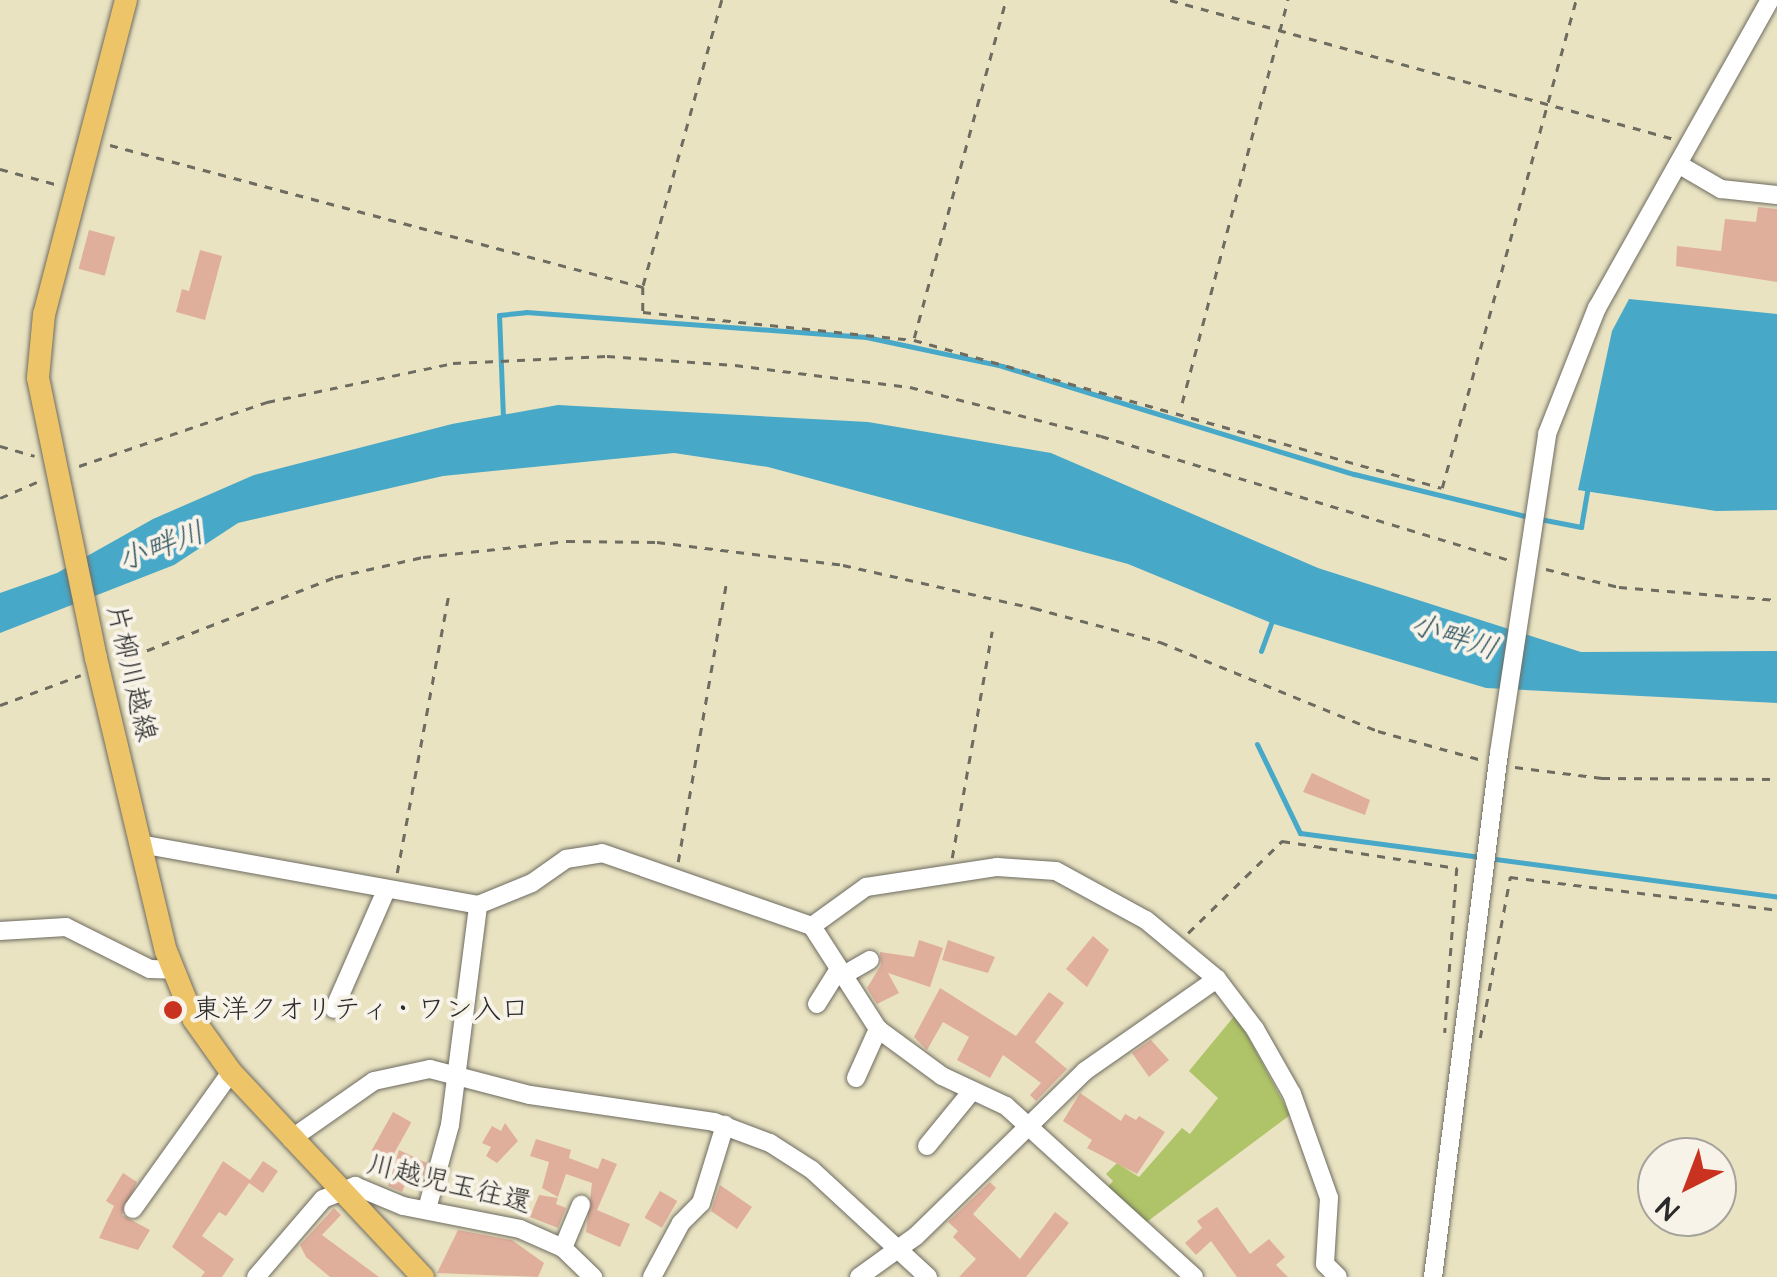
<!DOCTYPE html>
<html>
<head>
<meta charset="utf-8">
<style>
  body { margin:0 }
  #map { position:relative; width:1777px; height:1277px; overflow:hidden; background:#e9e3c2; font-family:"Architects Daughter","Klee One",sans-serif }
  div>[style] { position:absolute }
  .green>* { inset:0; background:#afc468 }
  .water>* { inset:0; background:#48a8c7 }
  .stream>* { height:5px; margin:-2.5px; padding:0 2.5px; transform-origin:2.5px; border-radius:2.5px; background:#48a8c7 }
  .building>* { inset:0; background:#e0af9c; transform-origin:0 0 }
  .path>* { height:2.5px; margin-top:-1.25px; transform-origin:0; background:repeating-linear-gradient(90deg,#6e6b60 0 8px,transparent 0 16px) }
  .roads { filter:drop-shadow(0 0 2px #6e6b60) drop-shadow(0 0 2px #6e6b60) }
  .minor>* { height:18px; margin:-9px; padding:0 9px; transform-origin:9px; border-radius:9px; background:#fff }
  .major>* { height:22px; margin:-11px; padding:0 11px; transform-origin:11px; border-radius:11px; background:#eec469 }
  .dots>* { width:28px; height:28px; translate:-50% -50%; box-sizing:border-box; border:5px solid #f7f3e8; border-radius:50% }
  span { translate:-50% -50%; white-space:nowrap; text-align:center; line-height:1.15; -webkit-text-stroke:8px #f7f3e8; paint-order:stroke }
  .street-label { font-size:28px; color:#2b2b2b }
  .poi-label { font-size:28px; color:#2b2b2b }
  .left { translate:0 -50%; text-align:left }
  .water-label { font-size:30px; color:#355762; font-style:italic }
  .north { position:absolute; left:1637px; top:1137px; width:100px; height:100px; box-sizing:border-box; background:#f7f3e8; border:2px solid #a5a39c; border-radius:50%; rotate:222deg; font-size:28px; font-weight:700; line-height:40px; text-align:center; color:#2b2b2b }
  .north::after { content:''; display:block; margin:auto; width:35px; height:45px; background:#c8321e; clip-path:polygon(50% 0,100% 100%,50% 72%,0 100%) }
</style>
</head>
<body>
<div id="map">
  <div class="green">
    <i style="clip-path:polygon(1236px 1014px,1290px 1115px,1144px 1224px,1106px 1189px,1113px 1181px,1106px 1174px,1117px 1163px,1139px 1177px,1182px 1128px,1190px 1134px,1218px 1098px,1189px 1071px)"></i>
  </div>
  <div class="water">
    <i style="clip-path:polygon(1629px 299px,1777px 314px,1777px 510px,1716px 511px,1578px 490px,1612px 331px)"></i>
    <i style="clip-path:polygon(558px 405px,868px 422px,1051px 453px,1318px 568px,1581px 652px,1777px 651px,1777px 703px,1486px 688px,1274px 624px,1128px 564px,768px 467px,674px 453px,443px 476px,238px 523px,174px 565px,0 633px,0 593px,57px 573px,153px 519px,254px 475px,452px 424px)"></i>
  </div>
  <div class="stream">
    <i style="left:503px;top:418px;width:103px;rotate:-92.2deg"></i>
    <i style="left:499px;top:315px;width:27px;rotate:-6deg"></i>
    <i style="left:526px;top:312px;width:341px;rotate:4.2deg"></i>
    <i style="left:866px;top:337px;width:139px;rotate:12deg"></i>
    <i style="left:1002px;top:366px;width:368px;rotate:17.1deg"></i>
    <i style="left:1354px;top:474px;width:180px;rotate:13.8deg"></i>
    <i style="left:1540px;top:519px;width:42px;rotate:11deg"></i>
    <i style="left:1581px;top:527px;width:42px;rotate:-80.3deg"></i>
    <i style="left:1261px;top:651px;width:33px;rotate:-70deg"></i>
    <i style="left:1257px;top:744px;width:99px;rotate:64.2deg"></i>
    <i style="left:1300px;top:833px;width:481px;rotate:7.6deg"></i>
  </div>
  <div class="building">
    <i style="clip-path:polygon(1758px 207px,1777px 209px,1777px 282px,1676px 266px,1677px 246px,1721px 251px,1725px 219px,1756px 222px)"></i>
    <i style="left:89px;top:230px;width:27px;height:40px;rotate:15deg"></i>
    <i style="clip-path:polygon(200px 250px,222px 256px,205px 320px,176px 312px,182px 289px,189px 291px)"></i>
    <i style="clip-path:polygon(1312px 773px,1370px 800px,1365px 815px,1303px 792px)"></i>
    <i style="clip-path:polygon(1093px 936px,1109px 950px,1087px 987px,1066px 969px)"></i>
    <i style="clip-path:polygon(919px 940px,943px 948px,930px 987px,888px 973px,899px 993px,877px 1004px,867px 988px,881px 965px,880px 952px,914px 957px)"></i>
    <i style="clip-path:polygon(948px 940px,995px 957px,988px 973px,942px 960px)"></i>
    <i style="clip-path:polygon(940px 988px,1016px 1036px,1049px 992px,1064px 1003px,1035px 1042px,1067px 1069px,1036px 1101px,1030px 1095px,1041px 1083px,1003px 1055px,990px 1078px,957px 1060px,969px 1037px,943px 1022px,927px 1050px,914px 1037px)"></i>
    <i style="clip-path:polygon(1151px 1040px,1169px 1060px,1149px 1077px,1132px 1053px)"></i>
    <i style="clip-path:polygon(1080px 1093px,1121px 1121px,1125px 1114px,1136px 1120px,1139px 1116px,1165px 1132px,1137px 1174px,1087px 1148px,1092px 1140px,1063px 1121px)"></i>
    <i style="left:393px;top:1112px;width:21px;height:44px;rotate:29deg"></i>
    <i style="clip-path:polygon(505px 1123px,518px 1141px,497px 1163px,486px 1156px,491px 1147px,482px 1143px,492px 1126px,501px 1131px)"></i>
    <i style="clip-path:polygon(536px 1139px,571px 1150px,569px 1158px,598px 1169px,602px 1158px,617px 1164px,597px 1210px,630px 1224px,620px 1247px,586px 1232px,592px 1183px,566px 1174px,558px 1197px,542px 1188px,549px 1162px,530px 1156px)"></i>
    <i style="clip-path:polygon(399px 1150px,427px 1163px,420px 1187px,406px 1182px,402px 1192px,388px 1186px)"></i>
    <i style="clip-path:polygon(223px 1161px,250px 1180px,263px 1161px,278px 1171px,263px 1193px,249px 1183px,226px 1216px,219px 1212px,202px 1236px,234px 1259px,222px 1277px,201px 1277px,205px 1272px,172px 1247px)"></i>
    <i style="clip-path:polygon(123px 1173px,137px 1182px,122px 1215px,150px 1230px,138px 1250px,99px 1238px,114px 1206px,106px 1201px)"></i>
    <i style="clip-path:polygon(990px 1182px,996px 1188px,973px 1214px,1020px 1259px,1055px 1212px,1069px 1223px,1026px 1277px,959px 1277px,976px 1259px,953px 1237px,958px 1231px,948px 1222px)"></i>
    <i style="clip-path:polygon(720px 1185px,752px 1207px,737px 1229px,711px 1211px)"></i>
    <i style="left:660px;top:1191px;width:20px;height:31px;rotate:30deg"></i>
    <i style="clip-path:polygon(539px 1195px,558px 1198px,556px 1204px,566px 1208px,558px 1228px,530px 1217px)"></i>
    <i style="clip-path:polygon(1217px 1207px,1250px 1254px,1269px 1239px,1285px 1257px,1276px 1265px,1288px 1277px,1237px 1277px,1211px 1241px,1196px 1255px,1185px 1243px,1202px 1228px,1197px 1221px)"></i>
    <i style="clip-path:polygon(334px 1208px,341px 1215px,322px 1235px,379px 1277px,330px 1277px,306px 1257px,300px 1245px)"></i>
    <i style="clip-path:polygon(458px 1230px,512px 1240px,544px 1263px,538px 1277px,437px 1273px)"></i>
  </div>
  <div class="path">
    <i style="left:722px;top:0;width:298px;rotate:105.4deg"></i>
    <i style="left:643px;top:287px;width:25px;rotate:90deg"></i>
    <i style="left:643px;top:312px;width:272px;rotate:5.9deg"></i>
    <i style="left:914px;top:340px;width:548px;rotate:15.66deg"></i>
    <i style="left:1442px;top:488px;width:506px;rotate:-74.65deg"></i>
    <i style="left:1170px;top:0;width:523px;rotate:15.42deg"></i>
    <i style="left:110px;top:145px;width:552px;rotate:14.92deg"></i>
    <i style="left:0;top:169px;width:57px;rotate:15.3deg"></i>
    <i style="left:914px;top:338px;width:350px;rotate:-74.8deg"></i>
    <i style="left:1182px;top:403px;width:417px;rotate:-75.3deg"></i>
    <i style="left:0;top:446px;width:36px;rotate:16deg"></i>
    <i style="left:79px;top:466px;width:199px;rotate:-18.8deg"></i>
    <i style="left:267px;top:402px;width:190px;rotate:-11.8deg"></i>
    <i style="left:453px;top:363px;width:154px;rotate:-2.6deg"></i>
    <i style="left:607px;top:356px;width:128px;rotate:4deg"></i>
    <i style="left:735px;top:365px;width:176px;rotate:7.2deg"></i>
    <i style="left:910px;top:387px;width:197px;rotate:14.4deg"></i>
    <i style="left:1101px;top:436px;width:427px;rotate:16.9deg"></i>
    <i style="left:0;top:498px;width:43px;rotate:-23.6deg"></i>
    <i style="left:1546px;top:569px;width:75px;rotate:13.9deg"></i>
    <i style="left:1619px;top:587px;width:159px;rotate:4.7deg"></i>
    <i style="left:117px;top:662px;width:234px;rotate:-21.3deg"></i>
    <i style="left:335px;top:577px;width:90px;rotate:-12.8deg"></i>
    <i style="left:423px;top:557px;width:145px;rotate:-6.3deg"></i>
    <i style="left:567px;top:541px;width:90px;rotate:0.6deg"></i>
    <i style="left:657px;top:542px;width:187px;rotate:7deg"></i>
    <i style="left:843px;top:565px;width:196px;rotate:12.7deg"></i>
    <i style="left:1034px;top:608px;width:131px;rotate:15.1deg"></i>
    <i style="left:1160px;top:642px;width:235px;rotate:22.2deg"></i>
    <i style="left:1378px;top:731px;width:108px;rotate:15.6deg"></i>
    <i style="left:0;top:705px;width:86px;rotate:-20.3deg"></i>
    <i style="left:1515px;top:767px;width:88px;rotate:7.2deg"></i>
    <i style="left:1602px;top:778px;width:175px;rotate:0.3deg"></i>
    <i style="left:952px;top:858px;width:230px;rotate:-80deg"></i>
    <i style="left:678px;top:862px;width:283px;rotate:-80.2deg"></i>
    <i style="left:397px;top:873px;width:286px;rotate:-79.5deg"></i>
    <i style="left:1188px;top:933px;width:132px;rotate:-44.4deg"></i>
    <i style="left:1282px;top:841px;width:177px;rotate:8.8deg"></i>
    <i style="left:1457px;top:868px;width:165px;rotate:94.2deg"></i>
    <i style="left:1480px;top:1038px;width:164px;rotate:-79.4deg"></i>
    <i style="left:1510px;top:877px;width:269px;rotate:7deg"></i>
  </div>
  <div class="roads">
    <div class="minor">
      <i style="left:1678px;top:164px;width:50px;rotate:30.2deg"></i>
      <i style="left:1721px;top:189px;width:56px;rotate:6.1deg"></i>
      <i style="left:140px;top:844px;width:343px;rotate:10.2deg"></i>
      <i style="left:478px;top:905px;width:58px;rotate:-22.2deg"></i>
      <i style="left:532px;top:883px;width:42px;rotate:-35.2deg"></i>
      <i style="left:566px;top:859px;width:36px;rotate:-9deg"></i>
      <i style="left:602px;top:853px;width:222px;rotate:19.2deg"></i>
      <i style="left:0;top:931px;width:66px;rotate:-3.5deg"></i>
      <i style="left:66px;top:927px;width:94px;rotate:26.6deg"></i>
      <i style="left:150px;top:969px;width:24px;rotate:2deg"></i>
      <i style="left:842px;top:976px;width:32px;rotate:-30deg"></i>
      <i style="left:817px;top:1004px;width:39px;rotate:-58deg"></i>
      <i style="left:334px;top:1009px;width:127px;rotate:-66.3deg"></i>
      <i style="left:856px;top:1078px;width:54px;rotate:-65.8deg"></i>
      <i style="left:291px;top:1139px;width:101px;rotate:-34.9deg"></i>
      <i style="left:374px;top:1081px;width:57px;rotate:-12.1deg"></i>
      <i style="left:430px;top:1069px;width:103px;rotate:14.6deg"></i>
      <i style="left:530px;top:1095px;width:186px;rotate:8.3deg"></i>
      <i style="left:714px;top:1122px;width:60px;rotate:20.6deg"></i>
      <i style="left:770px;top:1143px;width:50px;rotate:32.7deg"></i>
      <i style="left:812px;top:1170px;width:158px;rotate:42.7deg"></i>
      <i style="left:927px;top:1146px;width:71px;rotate:-50.7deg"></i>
      <i style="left:133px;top:1209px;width:168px;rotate:-54.4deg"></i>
      <i style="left:427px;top:1209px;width:87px;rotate:-74.7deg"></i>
      <i style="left:450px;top:1125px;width:222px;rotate:-82.7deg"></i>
      <i style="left:563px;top:1248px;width:47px;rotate:-67.3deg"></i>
      <i style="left:256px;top:1277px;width:103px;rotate:-49.3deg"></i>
      <i style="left:323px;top:1199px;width:35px;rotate:-22deg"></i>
      <i style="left:355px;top:1186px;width:52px;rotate:22.6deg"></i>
      <i style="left:403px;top:1206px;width:119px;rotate:11.1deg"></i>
      <i style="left:520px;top:1229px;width:47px;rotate:23.8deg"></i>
      <i style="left:563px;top:1248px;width:42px;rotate:44deg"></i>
      <i style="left:652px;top:1277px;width:61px;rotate:-61.8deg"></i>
      <i style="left:681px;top:1223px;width:28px;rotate:-45deg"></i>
      <i style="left:701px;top:1203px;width:82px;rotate:-72.9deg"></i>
      <i style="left:859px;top:1277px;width:70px;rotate:-35.7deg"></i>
      <i style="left:916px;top:1236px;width:236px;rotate:-44.3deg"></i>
      <i style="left:1085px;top:1071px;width:161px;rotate:-34.9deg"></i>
      <i style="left:1194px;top:1277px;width:254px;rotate:-137.7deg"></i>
      <i style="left:1006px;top:1106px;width:71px;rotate:-154.9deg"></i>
      <i style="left:942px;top:1076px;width:79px;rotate:-143.7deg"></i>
      <i style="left:878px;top:1029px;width:122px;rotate:-122.7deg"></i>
      <i style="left:812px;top:926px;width:67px;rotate:-35.8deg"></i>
      <i style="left:866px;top:887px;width:133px;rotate:-8.7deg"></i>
      <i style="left:997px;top:867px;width:59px;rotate:3.9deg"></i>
      <i style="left:1056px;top:871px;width:102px;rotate:28.6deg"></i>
      <i style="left:1146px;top:920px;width:92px;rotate:39.7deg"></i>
      <i style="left:1217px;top:979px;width:63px;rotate:52.8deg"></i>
      <i style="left:1255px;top:1029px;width:75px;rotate:60.4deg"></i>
      <i style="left:1292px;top:1094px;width:110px;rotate:70.4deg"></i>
      <i style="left:1329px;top:1198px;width:66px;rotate:93.5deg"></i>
      <i style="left:1325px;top:1264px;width:18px;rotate:45deg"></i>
      <i style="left:1433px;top:1277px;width:528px;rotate:-82.82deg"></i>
      <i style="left:1499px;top:753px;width:323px;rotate:-81.4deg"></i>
      <i style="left:1547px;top:434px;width:136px;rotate:-68.4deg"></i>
      <i style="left:1597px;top:308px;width:353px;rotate:-60.7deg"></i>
    </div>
    <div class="major">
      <i style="left:126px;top:0;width:325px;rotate:104.6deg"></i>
      <i style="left:44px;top:314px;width:64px;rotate:95.4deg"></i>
      <i style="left:38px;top:378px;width:286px;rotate:78.3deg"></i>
      <i style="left:96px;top:658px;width:301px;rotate:76.6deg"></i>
      <i style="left:166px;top:951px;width:74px;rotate:67.9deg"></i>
      <i style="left:194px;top:1020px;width:64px;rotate:54.6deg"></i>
      <i style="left:231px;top:1072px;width:281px;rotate:46.9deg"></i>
    </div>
  </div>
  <div class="dots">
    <i style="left:173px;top:1010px;background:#c8321e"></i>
  </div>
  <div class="street-label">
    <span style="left:131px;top:673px;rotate:77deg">片柳川越線</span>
    <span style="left:449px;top:1184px;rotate:14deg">川越児玉往還</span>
  </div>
  <div class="poi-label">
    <span class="left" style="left:193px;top:1010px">東洋クオリティ・ワン入口</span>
  </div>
  <div class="water-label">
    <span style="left:161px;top:547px;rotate:-20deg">小畔川</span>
    <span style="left:1454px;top:637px;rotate:18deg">小畔川</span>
  </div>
  <div class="north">N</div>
</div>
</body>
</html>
